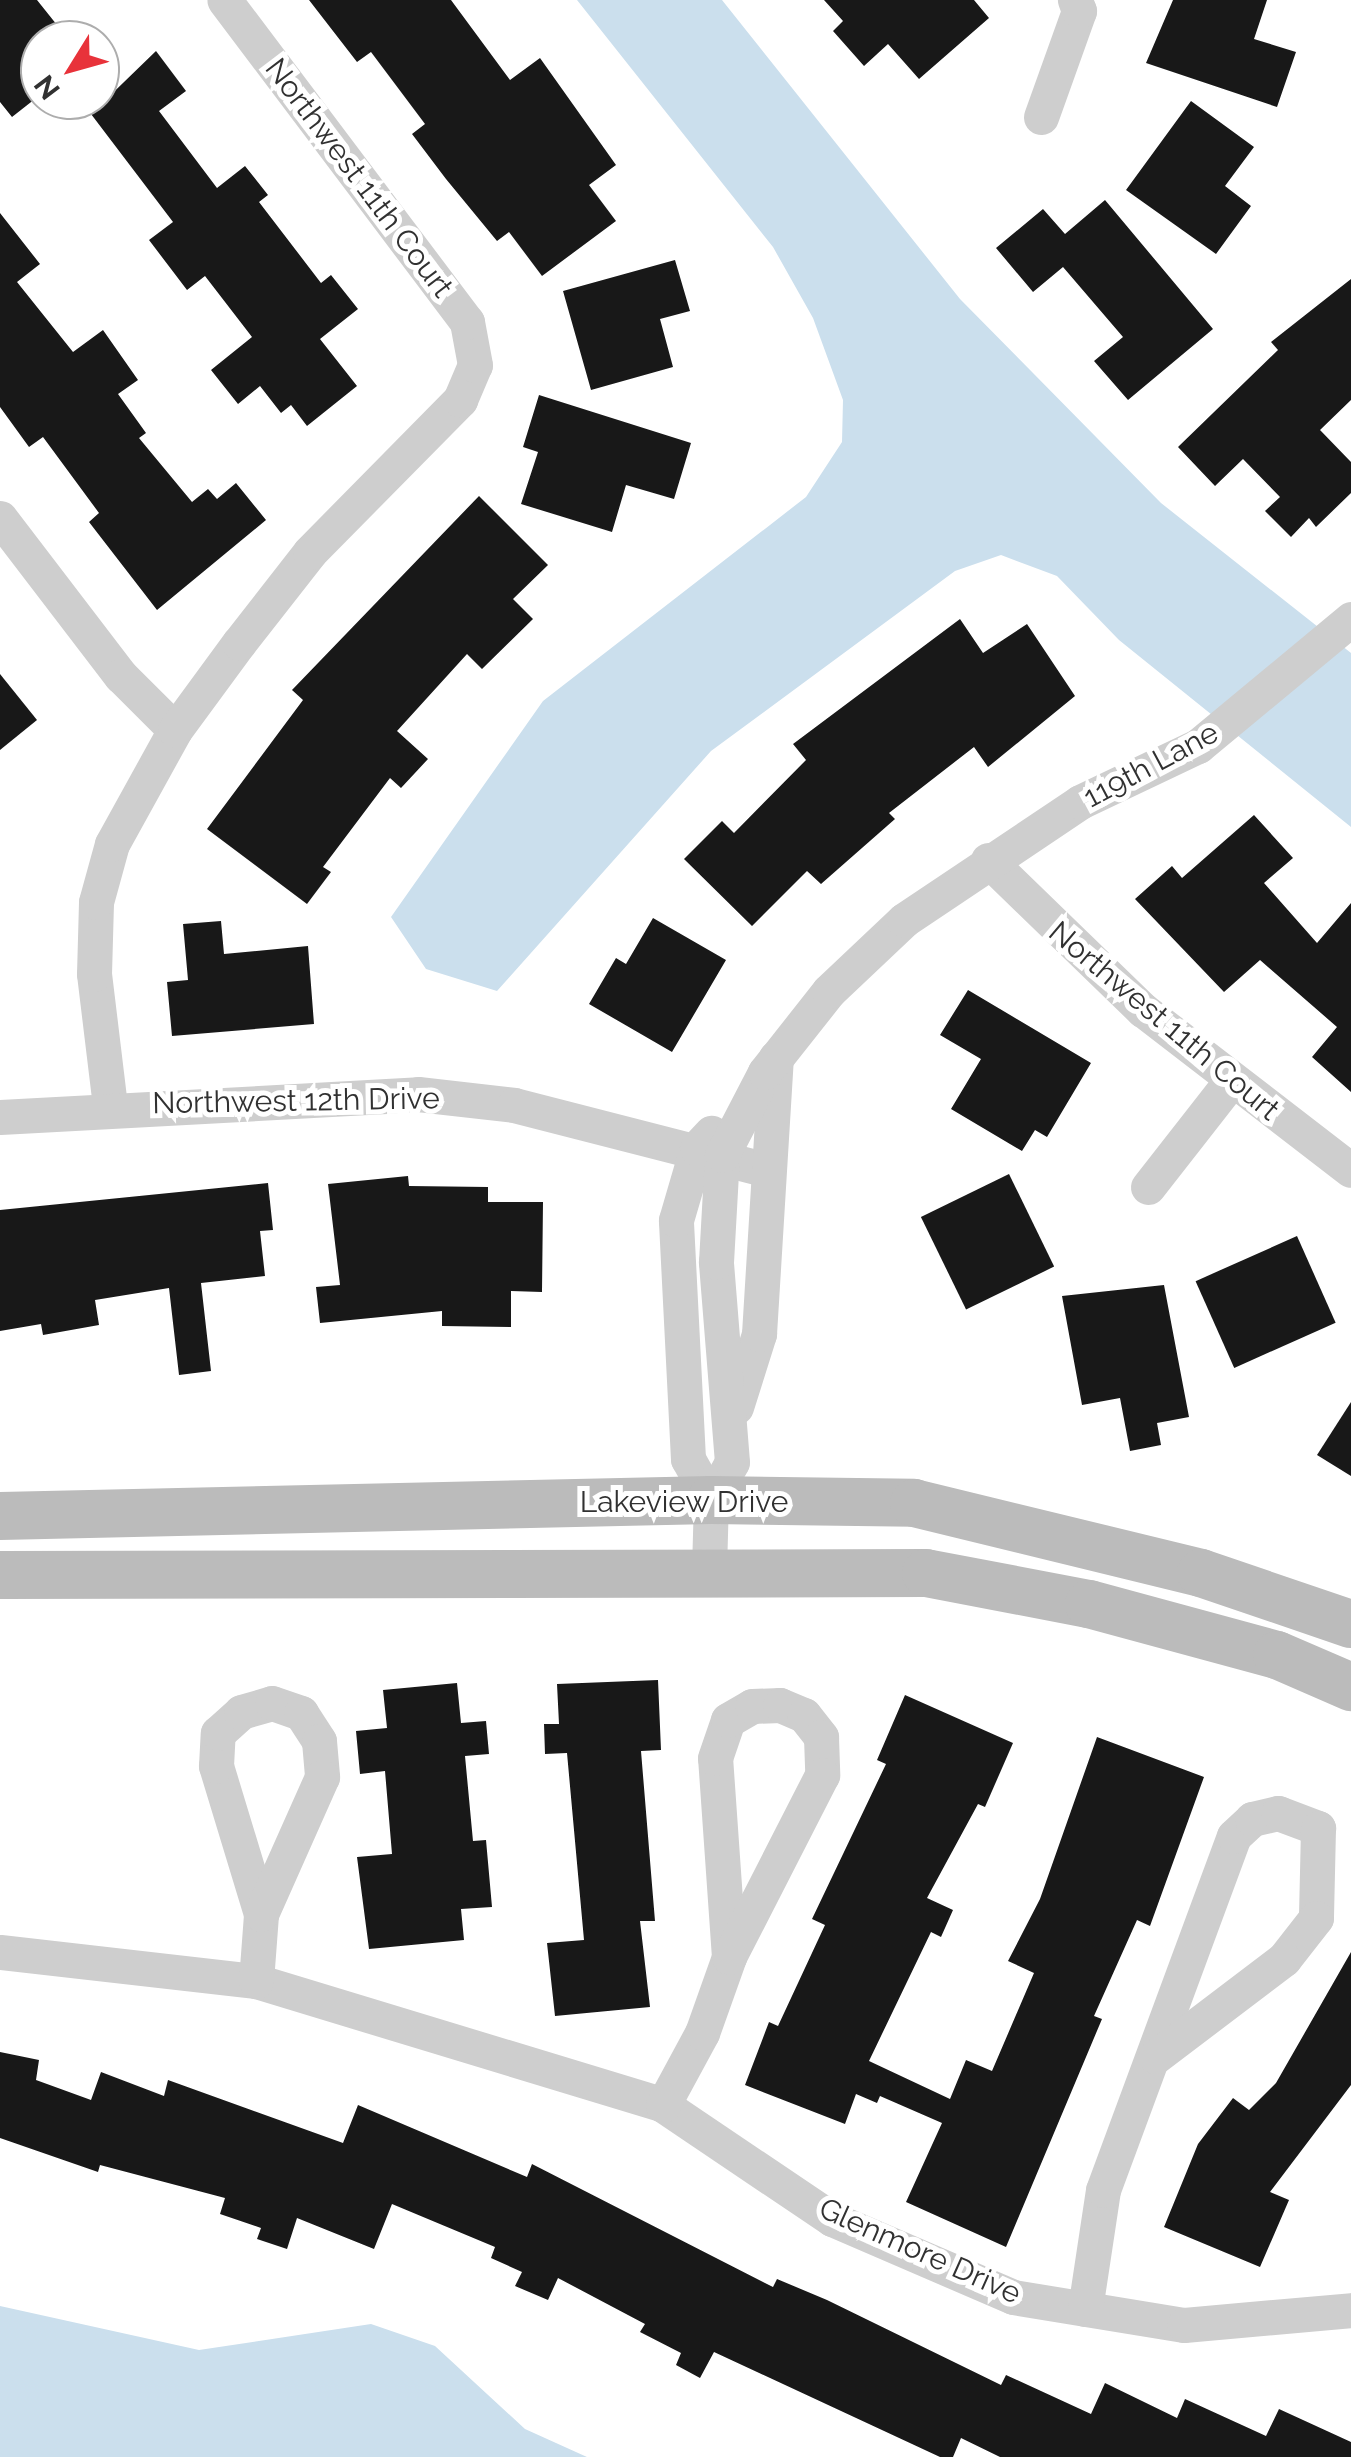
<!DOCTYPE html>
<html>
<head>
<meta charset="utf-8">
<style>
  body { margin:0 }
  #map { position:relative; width:1351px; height:2457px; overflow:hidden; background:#fff; font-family:Raleway,sans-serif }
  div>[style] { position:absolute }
  .water>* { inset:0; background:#cbdfed }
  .building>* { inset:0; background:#181818; transform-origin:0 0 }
  .street>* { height:35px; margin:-17.5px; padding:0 17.5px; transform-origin:17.5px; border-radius:17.5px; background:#cecece }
  .secondary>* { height:48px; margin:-24px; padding:0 24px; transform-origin:24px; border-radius:24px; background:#bbb }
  span { translate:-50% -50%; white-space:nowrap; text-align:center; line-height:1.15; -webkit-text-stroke:10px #fff; paint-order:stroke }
  .street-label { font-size:30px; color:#313131 }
  .north { position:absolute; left:20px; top:20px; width:100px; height:100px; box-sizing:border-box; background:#fff; border:2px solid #adadad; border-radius:50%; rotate:233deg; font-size:28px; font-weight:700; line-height:40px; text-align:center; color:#313131 }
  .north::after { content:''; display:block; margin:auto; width:35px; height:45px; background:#e8323a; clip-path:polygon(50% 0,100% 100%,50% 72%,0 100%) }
</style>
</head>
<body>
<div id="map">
  <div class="water">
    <i style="clip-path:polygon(577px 0,722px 0,960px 299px,1161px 503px,1351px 653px,1351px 827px,1119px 640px,1057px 576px,1001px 555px,955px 571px,711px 751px,497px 991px,426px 969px,391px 917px,543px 701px,806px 497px,842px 442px,843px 400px,813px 318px,773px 247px)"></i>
    <i style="clip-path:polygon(0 2306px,199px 2350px,371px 2324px,435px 2346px,525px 2429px,587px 2457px,0 2457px)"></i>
  </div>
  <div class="building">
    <i style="clip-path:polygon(0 0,37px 0,69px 40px,40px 40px,40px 95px,12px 117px,0 102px)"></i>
    <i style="clip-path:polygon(309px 0,451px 0,510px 80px,540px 58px,616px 165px,589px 185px,616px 221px,542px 276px,509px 232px,497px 241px,446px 179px,412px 134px,425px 124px,371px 52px,357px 62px)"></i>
    <i style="clip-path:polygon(824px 0,974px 0,989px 18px,919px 79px,888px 44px,864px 66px,833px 31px,843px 21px)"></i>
    <i style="clip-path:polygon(1173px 0,1267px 0,1254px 39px,1296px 52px,1277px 107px,1146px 63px)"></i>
    <i style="clip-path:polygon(156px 51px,186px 91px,159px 111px,217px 188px,245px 166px,268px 195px,259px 202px,321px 283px,331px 275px,358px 309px,320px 339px,357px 386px,307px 426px,291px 405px,281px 413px,260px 386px,238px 404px,211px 370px,252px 337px,205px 276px,187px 290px,149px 240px,173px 222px,91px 114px)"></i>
    <i style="clip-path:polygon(1191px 101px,1254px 147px,1225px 186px,1251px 206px,1216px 254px,1126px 190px)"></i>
    <i style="clip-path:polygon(1105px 200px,1213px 329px,1128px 400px,1094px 361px,1123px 337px,1063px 267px,1033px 292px,996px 248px,1043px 209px,1065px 234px)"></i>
    <i style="clip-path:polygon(0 213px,40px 264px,17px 282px,73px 352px,103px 330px,138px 380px,118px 394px,146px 433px,139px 438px,192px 502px,208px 489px,217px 499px,236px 483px,266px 520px,157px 610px,89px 522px,99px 513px,43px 437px,29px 447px,0 407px)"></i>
    <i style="clip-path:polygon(675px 260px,690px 311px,660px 319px,673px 367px,591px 390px,563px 291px)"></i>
    <i style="clip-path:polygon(1351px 279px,1351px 400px,1320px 430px,1351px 462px,1351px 493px,1316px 527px,1309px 518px,1291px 537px,1265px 511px,1280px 497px,1243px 459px,1215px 486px,1178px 447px,1278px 350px,1271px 342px)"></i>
    <i style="clip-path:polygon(539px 395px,691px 443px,674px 499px,626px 485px,612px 532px,521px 504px,538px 452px,523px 447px)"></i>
    <i style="clip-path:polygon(479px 496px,548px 565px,513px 599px,533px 619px,482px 669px,467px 654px,397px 731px,428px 759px,401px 788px,390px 778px,323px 867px,331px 872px,307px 904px,207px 829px,303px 700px,292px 690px)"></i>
    <i style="clip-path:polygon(960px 619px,983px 653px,1027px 624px,1075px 696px,988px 767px,974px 747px,889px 813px,895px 819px,821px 884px,807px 871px,752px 926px,684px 859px,722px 821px,734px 833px,806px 760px,793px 744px)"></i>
    <i style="clip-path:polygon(0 674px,37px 720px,0 750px)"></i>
    <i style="clip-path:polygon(1254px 815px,1293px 858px,1264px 883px,1317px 943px,1351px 903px,1351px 1092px,1312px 1057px,1337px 1027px,1260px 960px,1224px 992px,1135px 899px,1172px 866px,1182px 878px)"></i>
    <i style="clip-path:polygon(653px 918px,726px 960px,672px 1052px,589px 1004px,616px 958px,626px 964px)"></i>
    <i style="clip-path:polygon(221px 921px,224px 954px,308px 946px,314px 1024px,172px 1036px,167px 982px,188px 980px,183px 924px)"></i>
    <i style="clip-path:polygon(968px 990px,1091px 1063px,1047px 1137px,1035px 1130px,1022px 1151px,951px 1109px,981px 1059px,940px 1035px)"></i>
    <i style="left:1009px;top:1174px;width:103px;height:98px;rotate:64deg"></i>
    <i style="clip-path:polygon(408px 1176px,409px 1186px,488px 1187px,488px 1202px,543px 1202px,542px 1292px,511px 1291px,511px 1327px,442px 1326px,442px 1311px,320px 1323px,316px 1287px,340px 1285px,328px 1184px)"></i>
    <i style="clip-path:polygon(268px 1183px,273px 1230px,260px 1231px,265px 1276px,201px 1283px,211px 1371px,179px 1375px,169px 1288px,95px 1300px,99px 1325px,43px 1335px,41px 1324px,0 1331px,0 1210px)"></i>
    <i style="left:1297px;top:1236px;width:95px;height:111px;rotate:66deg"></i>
    <i style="clip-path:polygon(1164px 1285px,1189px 1417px,1157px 1423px,1161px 1445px,1130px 1451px,1120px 1398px,1082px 1405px,1062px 1296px)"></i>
    <i style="clip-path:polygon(1351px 1402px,1351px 1476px,1317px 1455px)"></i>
    <i style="clip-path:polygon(658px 1680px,661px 1750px,641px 1751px,655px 1921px,640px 1921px,650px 2007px,555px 2016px,547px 1943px,584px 1940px,567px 1753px,545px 1754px,544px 1724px,559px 1724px,557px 1684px)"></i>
    <i style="clip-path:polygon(457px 1683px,461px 1723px,486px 1721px,489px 1754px,465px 1756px,473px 1841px,486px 1840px,492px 1907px,461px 1909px,464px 1940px,369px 1949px,357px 1857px,392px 1854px,385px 1771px,360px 1774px,356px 1731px,387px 1728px,383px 1690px)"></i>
    <i style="clip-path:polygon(905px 1695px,1013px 1743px,985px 1807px,978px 1804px,927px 1898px,953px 1910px,941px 1937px,931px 1932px,869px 2061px,950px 2099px,966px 2060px,992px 2071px,1034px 1973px,1008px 1961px,1040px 1899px,1097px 1737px,1204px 1777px,1150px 1926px,1137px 1920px,1094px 2016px,1102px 2019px,1006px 2247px,906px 2202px,942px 2123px,880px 2096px,877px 2103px,856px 2094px,845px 2124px,745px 2085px,769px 2022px,778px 2026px,825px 1925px,812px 1919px,886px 1764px,877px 1760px)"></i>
    <i style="clip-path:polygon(1351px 1952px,1351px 2085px,1270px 2192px,1289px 2200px,1260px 2267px,1164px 2227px,1198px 2144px,1233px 2098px,1249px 2110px,1276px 2083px)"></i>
    <i style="clip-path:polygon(0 2052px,39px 2060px,36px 2080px,91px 2100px,101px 2072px,164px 2096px,168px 2080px,343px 2143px,358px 2105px,527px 2177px,532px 2164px,773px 2287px,777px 2279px,827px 2300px,1001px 2385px,1006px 2375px,1091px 2414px,1105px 2383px,1177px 2418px,1185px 2399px,1266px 2436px,1279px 2409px,1351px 2442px,1351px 2457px,1000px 2457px,961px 2438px,953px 2457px,940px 2457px,714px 2352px,700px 2378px,676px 2365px,681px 2353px,640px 2332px,645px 2324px,558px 2278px,548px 2300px,515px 2286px,522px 2272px,491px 2258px,495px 2247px,392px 2204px,374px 2249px,297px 2218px,287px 2249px,257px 2239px,261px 2228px,220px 2214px,225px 2198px,100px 2165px,98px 2172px,0 2138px)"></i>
  </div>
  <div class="street">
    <i style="left:1041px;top:117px;width:113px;rotate:-70.3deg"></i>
    <i style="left:1079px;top:11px;width:12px;rotate:-110deg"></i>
    <i style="left:0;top:518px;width:199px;rotate:52.6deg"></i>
    <i style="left:121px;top:676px;width:76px;rotate:45deg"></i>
    <i style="left:988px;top:860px;width:216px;rotate:44.1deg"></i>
    <i style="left:1143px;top:1010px;width:262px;rotate:37.6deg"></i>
    <i style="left:110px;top:1106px;width:133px;rotate:-96.9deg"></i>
    <i style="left:94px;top:974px;width:72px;rotate:-88.4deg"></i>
    <i style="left:96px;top:902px;width:60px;rotate:-74.6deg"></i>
    <i style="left:112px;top:844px;width:130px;rotate:-61.1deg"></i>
    <i style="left:175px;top:730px;width:108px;rotate:-53.7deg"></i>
    <i style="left:239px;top:643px;width:115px;rotate:-52deg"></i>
    <i style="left:310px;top:552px;width:214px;rotate:-45.4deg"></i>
    <i style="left:460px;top:400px;width:38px;rotate:-67deg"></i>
    <i style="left:475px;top:365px;width:44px;rotate:-100.5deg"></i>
    <i style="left:467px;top:322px;width:403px;rotate:-127deg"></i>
    <i style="left:0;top:1117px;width:419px;rotate:-3.1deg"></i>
    <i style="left:418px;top:1094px;width:97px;rotate:6.5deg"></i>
    <i style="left:514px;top:1105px;width:258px;rotate:14.4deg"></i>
    <i style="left:1148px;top:1187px;width:133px;rotate:-52deg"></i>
    <i style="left:736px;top:1407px;width:77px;rotate:-72.5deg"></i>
    <i style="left:759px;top:1334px;width:277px;rotate:-86.5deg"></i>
    <i style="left:711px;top:1500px;width:47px;rotate:-119.3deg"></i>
    <i style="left:688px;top:1459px;width:239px;rotate:-92.9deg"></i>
    <i style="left:676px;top:1220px;width:75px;rotate:-73.7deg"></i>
    <i style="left:697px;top:1148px;width:21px;rotate:-47deg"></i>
    <i style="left:709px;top:1570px;width:70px;rotate:-88.4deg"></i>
    <i style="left:711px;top:1500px;width:43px;rotate:-61.1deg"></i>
    <i style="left:732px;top:1462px;width:201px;rotate:-94.6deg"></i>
    <i style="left:716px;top:1262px;width:107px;rotate:-86.8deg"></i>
    <i style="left:722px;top:1155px;width:93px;rotate:-62.6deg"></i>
    <i style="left:765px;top:1072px;width:103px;rotate:-51.7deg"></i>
    <i style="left:829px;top:991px;width:103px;rotate:-43.4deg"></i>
    <i style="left:904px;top:920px;width:212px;rotate:-33.8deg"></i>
    <i style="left:1080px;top:802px;width:131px;rotate:-25.4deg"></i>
    <i style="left:1198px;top:746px;width:199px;rotate:-39.7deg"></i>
    <i style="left:0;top:1952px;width:258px;rotate:6.5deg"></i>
    <i style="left:256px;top:1981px;width:425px;rotate:16.9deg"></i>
    <i style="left:663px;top:2105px;width:204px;rotate:34deg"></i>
    <i style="left:832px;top:2219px;width:197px;rotate:23.3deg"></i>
    <i style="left:1013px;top:2297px;width:173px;rotate:9.3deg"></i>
    <i style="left:1184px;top:2325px;width:168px;rotate:-5.1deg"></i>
    <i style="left:256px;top:1981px;width:67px;rotate:-85.7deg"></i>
    <i style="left:261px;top:1914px;width:155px;rotate:-106.9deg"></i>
    <i style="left:216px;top:1766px;width:33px;rotate:-87deg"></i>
    <i style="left:218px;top:1733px;width:31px;rotate:-42deg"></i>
    <i style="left:241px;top:1712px;width:32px;rotate:-16deg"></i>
    <i style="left:272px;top:1703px;width:31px;rotate:19deg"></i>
    <i style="left:301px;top:1713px;width:33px;rotate:57deg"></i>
    <i style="left:319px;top:1741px;width:36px;rotate:85deg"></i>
    <i style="left:322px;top:1777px;width:150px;rotate:114deg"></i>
    <i style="left:663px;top:2105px;width:82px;rotate:-61.6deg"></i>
    <i style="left:702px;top:2033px;width:81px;rotate:-70.4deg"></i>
    <i style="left:729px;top:1957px;width:199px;rotate:-94deg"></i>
    <i style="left:715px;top:1758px;width:40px;rotate:-71.1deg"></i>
    <i style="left:728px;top:1720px;width:28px;rotate:-30deg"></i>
    <i style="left:752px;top:1706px;width:28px;rotate:-2deg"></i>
    <i style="left:780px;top:1705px;width:26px;rotate:23deg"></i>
    <i style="left:804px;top:1715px;width:28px;rotate:52deg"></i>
    <i style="left:821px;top:1737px;width:38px;rotate:88deg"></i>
    <i style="left:822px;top:1775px;width:204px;rotate:117.1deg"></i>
    <i style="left:1085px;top:2309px;width:120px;rotate:-81.4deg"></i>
    <i style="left:1103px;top:2190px;width:377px;rotate:-69.7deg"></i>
    <i style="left:1234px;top:1836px;width:25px;rotate:-43deg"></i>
    <i style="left:1252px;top:1819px;width:27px;rotate:-13deg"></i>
    <i style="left:1278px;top:1813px;width:43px;rotate:20.6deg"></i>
    <i style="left:1318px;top:1828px;width:90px;rotate:91.3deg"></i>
    <i style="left:1316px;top:1918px;width:52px;rotate:128deg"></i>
    <i style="left:1284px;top:1959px;width:161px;rotate:142.8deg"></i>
  </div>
  <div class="secondary">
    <i style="left:0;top:1516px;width:711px;rotate:-1.29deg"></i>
    <i style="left:711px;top:1500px;width:203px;rotate:0.8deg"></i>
    <i style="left:914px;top:1503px;width:295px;rotate:13.7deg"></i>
    <i style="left:1201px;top:1573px;width:158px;rotate:18.8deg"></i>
    <i style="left:0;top:1575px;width:926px;rotate:-0.12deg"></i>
    <i style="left:926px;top:1573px;width:166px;rotate:10.8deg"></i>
    <i style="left:1089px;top:1604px;width:195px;rotate:15.2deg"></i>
    <i style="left:1277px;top:1655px;width:81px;rotate:23.4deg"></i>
  </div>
  <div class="street-label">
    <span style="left:359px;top:178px;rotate:53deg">Northwest 11th Court</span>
    <span style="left:1151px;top:765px;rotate:-28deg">119th Lane</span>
    <span style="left:1164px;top:1021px;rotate:40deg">Northwest 11th Court</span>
    <span style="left:296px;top:1101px;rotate:-1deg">Northwest 12th Drive</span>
    <span style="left:684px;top:1502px">Lakeview Drive</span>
    <span style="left:920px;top:2251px;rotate:24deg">Glenmore Drive</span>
  </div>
  <div class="north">N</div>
</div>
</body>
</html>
